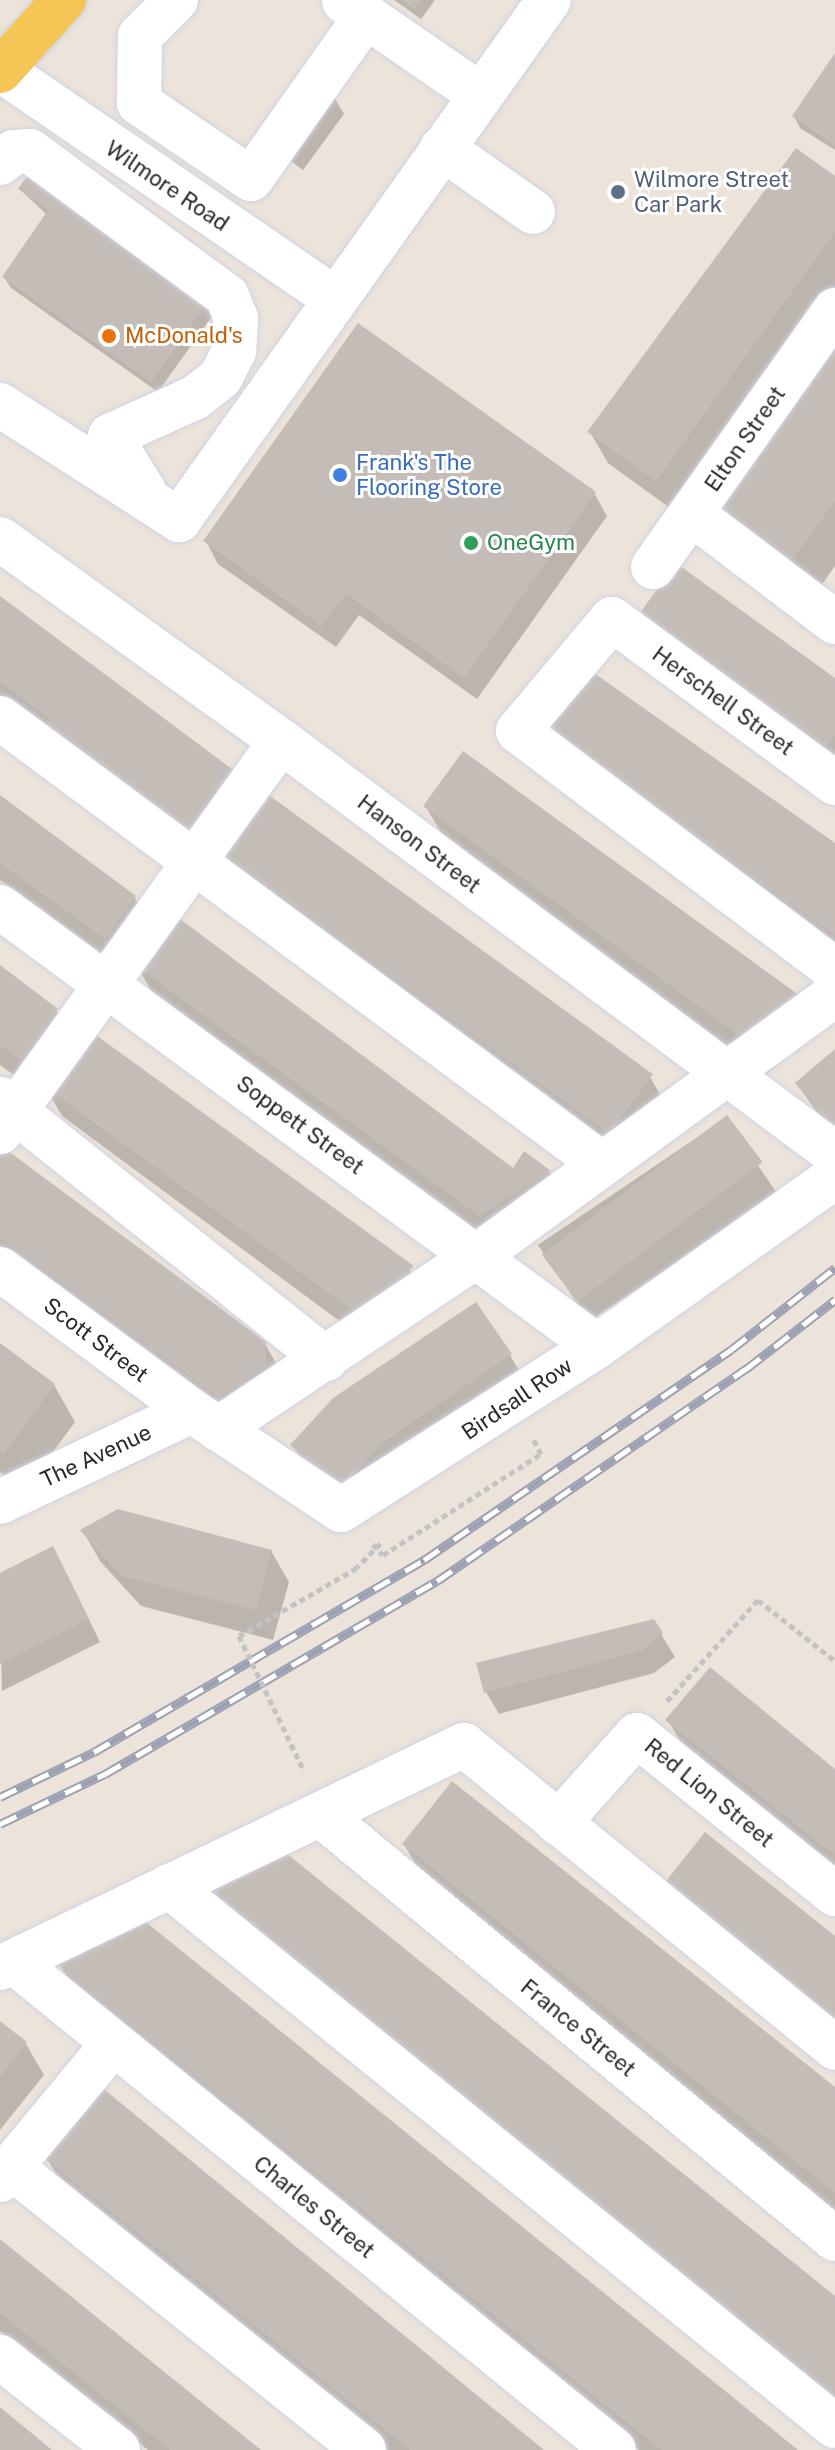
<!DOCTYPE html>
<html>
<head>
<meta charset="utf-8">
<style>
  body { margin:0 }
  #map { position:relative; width:835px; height:2450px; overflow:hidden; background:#ece3da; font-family:"Public Sans",sans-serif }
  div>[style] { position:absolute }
  .shadow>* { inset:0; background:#0003; transform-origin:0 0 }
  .building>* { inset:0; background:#c4bdb7; transform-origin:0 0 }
  .path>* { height:5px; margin-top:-2.5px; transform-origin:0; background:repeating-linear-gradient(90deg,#c3c3c3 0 6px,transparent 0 10px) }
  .roads { filter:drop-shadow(0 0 2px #cfd4e3) drop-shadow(0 0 2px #cfd4e3) }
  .minor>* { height:44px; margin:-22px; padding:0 22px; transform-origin:22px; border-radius:22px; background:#fff }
  .major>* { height:44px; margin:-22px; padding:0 22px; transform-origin:22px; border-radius:22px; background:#f5c655 }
  .rail>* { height:9px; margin-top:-4.5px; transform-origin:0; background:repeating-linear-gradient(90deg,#fff 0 18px,#9da1b4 0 36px); box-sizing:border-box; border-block:2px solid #9da1b4 }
  .path-bridge>* { height:5px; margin-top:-2.5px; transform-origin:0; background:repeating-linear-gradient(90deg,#c3c3c3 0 6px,transparent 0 10px) }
  .dots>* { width:22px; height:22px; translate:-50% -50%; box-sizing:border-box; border:4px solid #fff; border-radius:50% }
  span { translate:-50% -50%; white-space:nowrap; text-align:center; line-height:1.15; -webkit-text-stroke:6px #fff; paint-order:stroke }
  .service-label { font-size:22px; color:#4e5e75 }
  .left { translate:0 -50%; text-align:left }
  .street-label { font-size:22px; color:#292929 }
  .food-label { font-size:22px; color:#c56008 }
  .shop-label { font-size:22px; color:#366cbe }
  .leisure-label { font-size:22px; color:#27864d }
</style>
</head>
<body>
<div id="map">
  <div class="shadow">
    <i style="clip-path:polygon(394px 0,435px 0,421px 19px)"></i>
    <i style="clip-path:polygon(835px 57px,835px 150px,800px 128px,794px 116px)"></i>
    <i style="clip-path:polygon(331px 92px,344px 114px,303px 170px,277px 151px)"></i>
    <i style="clip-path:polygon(835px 179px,835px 287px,674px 511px,608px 463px,590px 432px)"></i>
    <i style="clip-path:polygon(20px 189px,220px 305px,158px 392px,11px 288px,4px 277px,47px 215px)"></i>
    <i style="clip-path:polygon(835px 350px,835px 566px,807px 605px,735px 554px)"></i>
    <i style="clip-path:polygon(594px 493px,607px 516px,477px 699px,359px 615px,336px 647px,218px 564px,206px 541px)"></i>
    <i style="clip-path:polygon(0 599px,650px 1077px,671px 1114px,607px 1157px,0 702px)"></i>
    <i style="clip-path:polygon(642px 613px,835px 681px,835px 770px)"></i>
    <i style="clip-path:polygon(547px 751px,835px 846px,835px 955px)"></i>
    <i style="clip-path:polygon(0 797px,135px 898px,153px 929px,123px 969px,0 880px)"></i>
    <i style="clip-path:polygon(426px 807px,818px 1029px,763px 1077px,444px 838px)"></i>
    <i style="clip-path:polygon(135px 963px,513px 1171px,525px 1154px,549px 1172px,567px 1203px,498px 1246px,153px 994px)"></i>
    <i style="clip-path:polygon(0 968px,56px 1010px,76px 1043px,85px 1030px,410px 1270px,428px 1300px,368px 1342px,62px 1116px,47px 1090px,43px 1096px,0 1065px)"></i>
    <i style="clip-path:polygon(835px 1051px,835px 1138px,797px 1084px)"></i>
    <i style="left:726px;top:1118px;width:92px;height:227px;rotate:56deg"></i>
    <i style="clip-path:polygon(0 1149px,265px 1344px,283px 1375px,237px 1428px,0 1253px)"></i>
    <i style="clip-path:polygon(0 1345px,54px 1385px,75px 1422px,25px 1490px,0 1472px)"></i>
    <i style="clip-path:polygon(510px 1355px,528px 1386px,358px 1519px,310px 1476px,293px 1445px)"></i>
    <i style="clip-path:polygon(83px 1531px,271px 1551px,289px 1582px,273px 1640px,141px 1606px,100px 1561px)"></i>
    <i style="clip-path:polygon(65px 1571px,100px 1642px,2px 1691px,0 1575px)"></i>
    <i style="clip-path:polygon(653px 1621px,675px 1657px,654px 1673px,499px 1714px,486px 1692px)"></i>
    <i style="clip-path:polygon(668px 1720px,835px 1771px,835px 1874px,689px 1757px)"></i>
    <i style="clip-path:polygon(404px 1844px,835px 2089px,835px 2211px,425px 1881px)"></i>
    <i style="clip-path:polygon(60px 1965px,794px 2450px,639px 2450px,81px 2002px)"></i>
    <i style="clip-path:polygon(0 2023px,26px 2044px,44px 2075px,0 2130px)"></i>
    <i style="clip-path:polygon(47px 2158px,541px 2450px,388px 2450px,68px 2195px)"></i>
    <i style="clip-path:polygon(0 2241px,258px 2450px,148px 2450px,0 2331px)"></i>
  </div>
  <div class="building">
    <i style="clip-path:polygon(401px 0,421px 0,415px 9px)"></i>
    <i style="clip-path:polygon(835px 53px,835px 145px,792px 116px)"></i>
    <i style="clip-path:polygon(796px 148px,835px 176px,835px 232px,656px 481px,587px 432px)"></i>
    <i style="clip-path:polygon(35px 165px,215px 292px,151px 382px,2px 277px,48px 210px,18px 189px)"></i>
    <i style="clip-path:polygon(358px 323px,596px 492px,464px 678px,346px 594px,322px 626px,203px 541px)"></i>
    <i style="clip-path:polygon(835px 347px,835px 501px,785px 570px,712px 517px)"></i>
    <i style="clip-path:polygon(676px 563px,835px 678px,835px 734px,826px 747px,640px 613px)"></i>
    <i style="clip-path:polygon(0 596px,236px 772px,186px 841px,40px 733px,51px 720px,0 682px)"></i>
    <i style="clip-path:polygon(567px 654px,835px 843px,835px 935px,523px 714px)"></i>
    <i style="left:463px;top:751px;width:418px;height:68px;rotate:36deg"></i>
    <i style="left:259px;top:788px;width:487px;height:74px;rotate:36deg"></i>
    <i style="clip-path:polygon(0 795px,136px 896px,105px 939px,0 863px)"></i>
    <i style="clip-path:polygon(172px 913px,513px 1168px,524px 1151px,551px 1171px,479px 1216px,132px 963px)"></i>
    <i style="clip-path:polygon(0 965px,58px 1009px,21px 1060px,0 1045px)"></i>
    <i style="left:85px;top:1027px;width:406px;height:72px;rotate:36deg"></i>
    <i style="clip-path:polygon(835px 1049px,835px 1130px,795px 1083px)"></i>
    <i style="left:727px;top:1115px;width:59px;height:232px;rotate:53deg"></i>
    <i style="clip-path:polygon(0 1145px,266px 1342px,266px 1366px,218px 1397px,0 1237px)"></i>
    <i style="clip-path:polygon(476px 1302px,512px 1354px,382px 1443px,340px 1489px,290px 1445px,333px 1398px)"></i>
    <i style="clip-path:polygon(0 1343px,55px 1384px,3px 1455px,0 1452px)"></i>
    <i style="clip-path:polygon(118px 1509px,272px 1550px,256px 1610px,121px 1576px,80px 1530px)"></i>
    <i style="clip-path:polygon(53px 1546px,89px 1619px,0 1664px,0 1573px)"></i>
    <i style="clip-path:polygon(654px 1619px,663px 1633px,641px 1651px,484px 1693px,476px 1663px)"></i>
    <i style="clip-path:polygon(710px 1667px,835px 1769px,835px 1856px,665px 1720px)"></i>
    <i style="clip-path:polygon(452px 1781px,835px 2087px,835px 2193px,402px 1844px)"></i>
    <i style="clip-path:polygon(705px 1832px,835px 1936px,835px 2022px,663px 1885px)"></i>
    <i style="clip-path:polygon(281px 1849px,835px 2296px,835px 2410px,201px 1889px)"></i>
    <i style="clip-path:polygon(141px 1918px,798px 2450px,661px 2450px,58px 1965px,58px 1957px)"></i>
    <i style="clip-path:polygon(0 2021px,27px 2042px,0 2077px)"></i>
    <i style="clip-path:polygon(100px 2086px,544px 2450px,410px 2450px,44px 2158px)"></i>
    <i style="clip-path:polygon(0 2239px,261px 2450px,170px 2450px,0 2313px)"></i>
    <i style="clip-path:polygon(0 2407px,52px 2450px,0 2450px)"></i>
  </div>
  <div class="path">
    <i style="left:373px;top:1544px;width:15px;rotate:48deg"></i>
    <i style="left:383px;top:1555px;width:188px;rotate:-32.6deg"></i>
    <i style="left:541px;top:1454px;width:16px;rotate:-117deg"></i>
    <i style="left:239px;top:1636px;width:134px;rotate:-30deg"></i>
    <i style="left:355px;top:1569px;width:37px;rotate:-45deg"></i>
    <i style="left:667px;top:1701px;width:136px;rotate:-48deg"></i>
    <i style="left:758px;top:1600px;width:98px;rotate:38.4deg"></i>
  </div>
  <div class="roads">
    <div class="minor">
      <i style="left:176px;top:0;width:51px;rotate:135deg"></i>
      <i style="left:140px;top:36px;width:67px;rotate:90.9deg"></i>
      <i style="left:139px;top:103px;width:135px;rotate:34.2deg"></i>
      <i style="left:251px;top:179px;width:199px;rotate:-54.8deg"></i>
      <i style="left:344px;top:1px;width:166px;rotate:34.5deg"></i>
      <i style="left:1px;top:70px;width:405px;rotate:34.4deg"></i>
      <i style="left:442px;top:148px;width:111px;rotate:35.1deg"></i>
      <i style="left:0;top:163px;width:18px;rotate:-38deg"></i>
      <i style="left:14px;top:152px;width:16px;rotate:-4deg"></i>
      <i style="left:30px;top:151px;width:245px;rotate:36.4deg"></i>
      <i style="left:227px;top:296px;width:24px;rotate:68deg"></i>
      <i style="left:236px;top:318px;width:33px;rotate:93deg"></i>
      <i style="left:234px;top:351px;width:30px;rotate:117deg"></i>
      <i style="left:220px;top:378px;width:33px;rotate:142deg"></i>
      <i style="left:194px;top:398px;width:92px;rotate:155.7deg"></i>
      <i style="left:110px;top:436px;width:65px;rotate:58.3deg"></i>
      <i style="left:0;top:405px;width:213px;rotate:32.7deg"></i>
      <i style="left:179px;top:520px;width:638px;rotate:-54.57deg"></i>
      <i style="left:692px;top:514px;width:179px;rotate:37.1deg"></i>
      <i style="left:0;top:539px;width:346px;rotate:35.7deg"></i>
      <i style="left:281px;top:741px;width:691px;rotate:36.7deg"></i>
      <i style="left:653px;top:567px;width:315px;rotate:-54.7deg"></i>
      <i style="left:0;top:718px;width:749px;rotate:36.53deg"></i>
      <i style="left:835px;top:783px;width:277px;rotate:-143.7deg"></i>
      <i style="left:612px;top:619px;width:146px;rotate:130deg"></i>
      <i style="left:518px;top:731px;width:397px;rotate:37deg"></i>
      <i style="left:0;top:907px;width:741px;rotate:36.33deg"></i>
      <i style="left:0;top:1099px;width:417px;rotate:38.6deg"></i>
      <i style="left:0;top:1132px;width:481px;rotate:-54.3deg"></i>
      <i style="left:0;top:1269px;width:239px;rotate:36.5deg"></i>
      <i style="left:192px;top:1411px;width:179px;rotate:33.6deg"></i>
      <i style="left:341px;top:1510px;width:304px;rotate:-32.6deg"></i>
      <i style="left:597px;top:1346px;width:292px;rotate:-35.4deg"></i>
      <i style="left:218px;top:1429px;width:313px;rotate:-33.8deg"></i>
      <i style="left:478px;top:1255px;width:442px;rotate:-36.1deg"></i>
      <i style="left:0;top:1502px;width:212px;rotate:-25.4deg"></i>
      <i style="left:322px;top:1816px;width:665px;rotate:39.51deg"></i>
      <i style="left:558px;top:1823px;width:118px;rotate:-48.1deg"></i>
      <i style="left:637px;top:1735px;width:254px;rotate:38.8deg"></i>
      <i style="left:169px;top:1886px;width:857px;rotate:39.04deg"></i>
      <i style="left:14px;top:1962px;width:773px;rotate:39.12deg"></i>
      <i style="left:0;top:1968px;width:515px;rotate:-25.67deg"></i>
      <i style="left:464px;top:1745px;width:479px;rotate:39.2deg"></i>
      <i style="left:11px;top:2167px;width:452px;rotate:38.7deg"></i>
      <i style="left:0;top:2180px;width:177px;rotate:-50.3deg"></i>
      <i style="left:0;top:2357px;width:150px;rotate:38.2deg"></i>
    </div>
    <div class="major">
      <i style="left:0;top:71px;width:96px;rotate:-48deg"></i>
    </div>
  </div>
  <div class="rail">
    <i style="left:0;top:1797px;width:104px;rotate:-25.6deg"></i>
    <i style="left:94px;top:1752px;width:382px;rotate:-30.2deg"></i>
    <i style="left:424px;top:1560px;width:373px;rotate:-34.4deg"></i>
    <i style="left:732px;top:1349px;width:131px;rotate:-38.2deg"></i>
    <i style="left:0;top:1824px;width:116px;rotate:-25.5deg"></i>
    <i style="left:105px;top:1774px;width:384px;rotate:-30.2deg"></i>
    <i style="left:437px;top:1581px;width:375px;rotate:-34.5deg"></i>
    <i style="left:746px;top:1369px;width:113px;rotate:-37.8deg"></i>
  </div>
  <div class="path-bridge">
    <i style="left:239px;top:1636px;width:150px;rotate:64.3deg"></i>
  </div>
  <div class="dots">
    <i style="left:618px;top:192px;background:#5c6f8a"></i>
    <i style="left:109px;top:336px;background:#e8710a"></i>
    <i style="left:340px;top:475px;background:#3f7fe0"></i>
    <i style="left:471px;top:543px;background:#2e9e5b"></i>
  </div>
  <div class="service-label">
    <span class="left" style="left:634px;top:192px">Wilmore Street<br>Car Park</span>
  </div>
  <div class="street-label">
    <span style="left:167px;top:186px;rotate:34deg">Wilmore Road</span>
    <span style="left:745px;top:439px;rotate:-55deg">Elton Street</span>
    <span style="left:723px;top:701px;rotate:36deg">Herschell Street</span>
    <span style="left:419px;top:844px;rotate:37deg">Hanson Street</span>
    <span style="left:300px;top:1125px;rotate:36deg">Soppett Street</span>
    <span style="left:96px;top:1340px;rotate:37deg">Scott Street</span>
    <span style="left:517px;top:1399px;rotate:-34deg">Birdsall Row</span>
    <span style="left:96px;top:1456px;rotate:-25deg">The Avenue</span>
    <span style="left:709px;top:1793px;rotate:39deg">Red Lion Street</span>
    <span style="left:578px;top:2028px;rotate:39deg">France Street</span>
    <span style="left:314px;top:2207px;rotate:39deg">Charles Street</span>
  </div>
  <div class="food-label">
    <span class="left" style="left:125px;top:336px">McDonald's</span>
  </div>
  <div class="shop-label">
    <span class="left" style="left:356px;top:475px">Frank's The<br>Flooring Store</span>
  </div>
  <div class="leisure-label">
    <span class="left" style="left:487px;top:543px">OneGym</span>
  </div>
</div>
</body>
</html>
